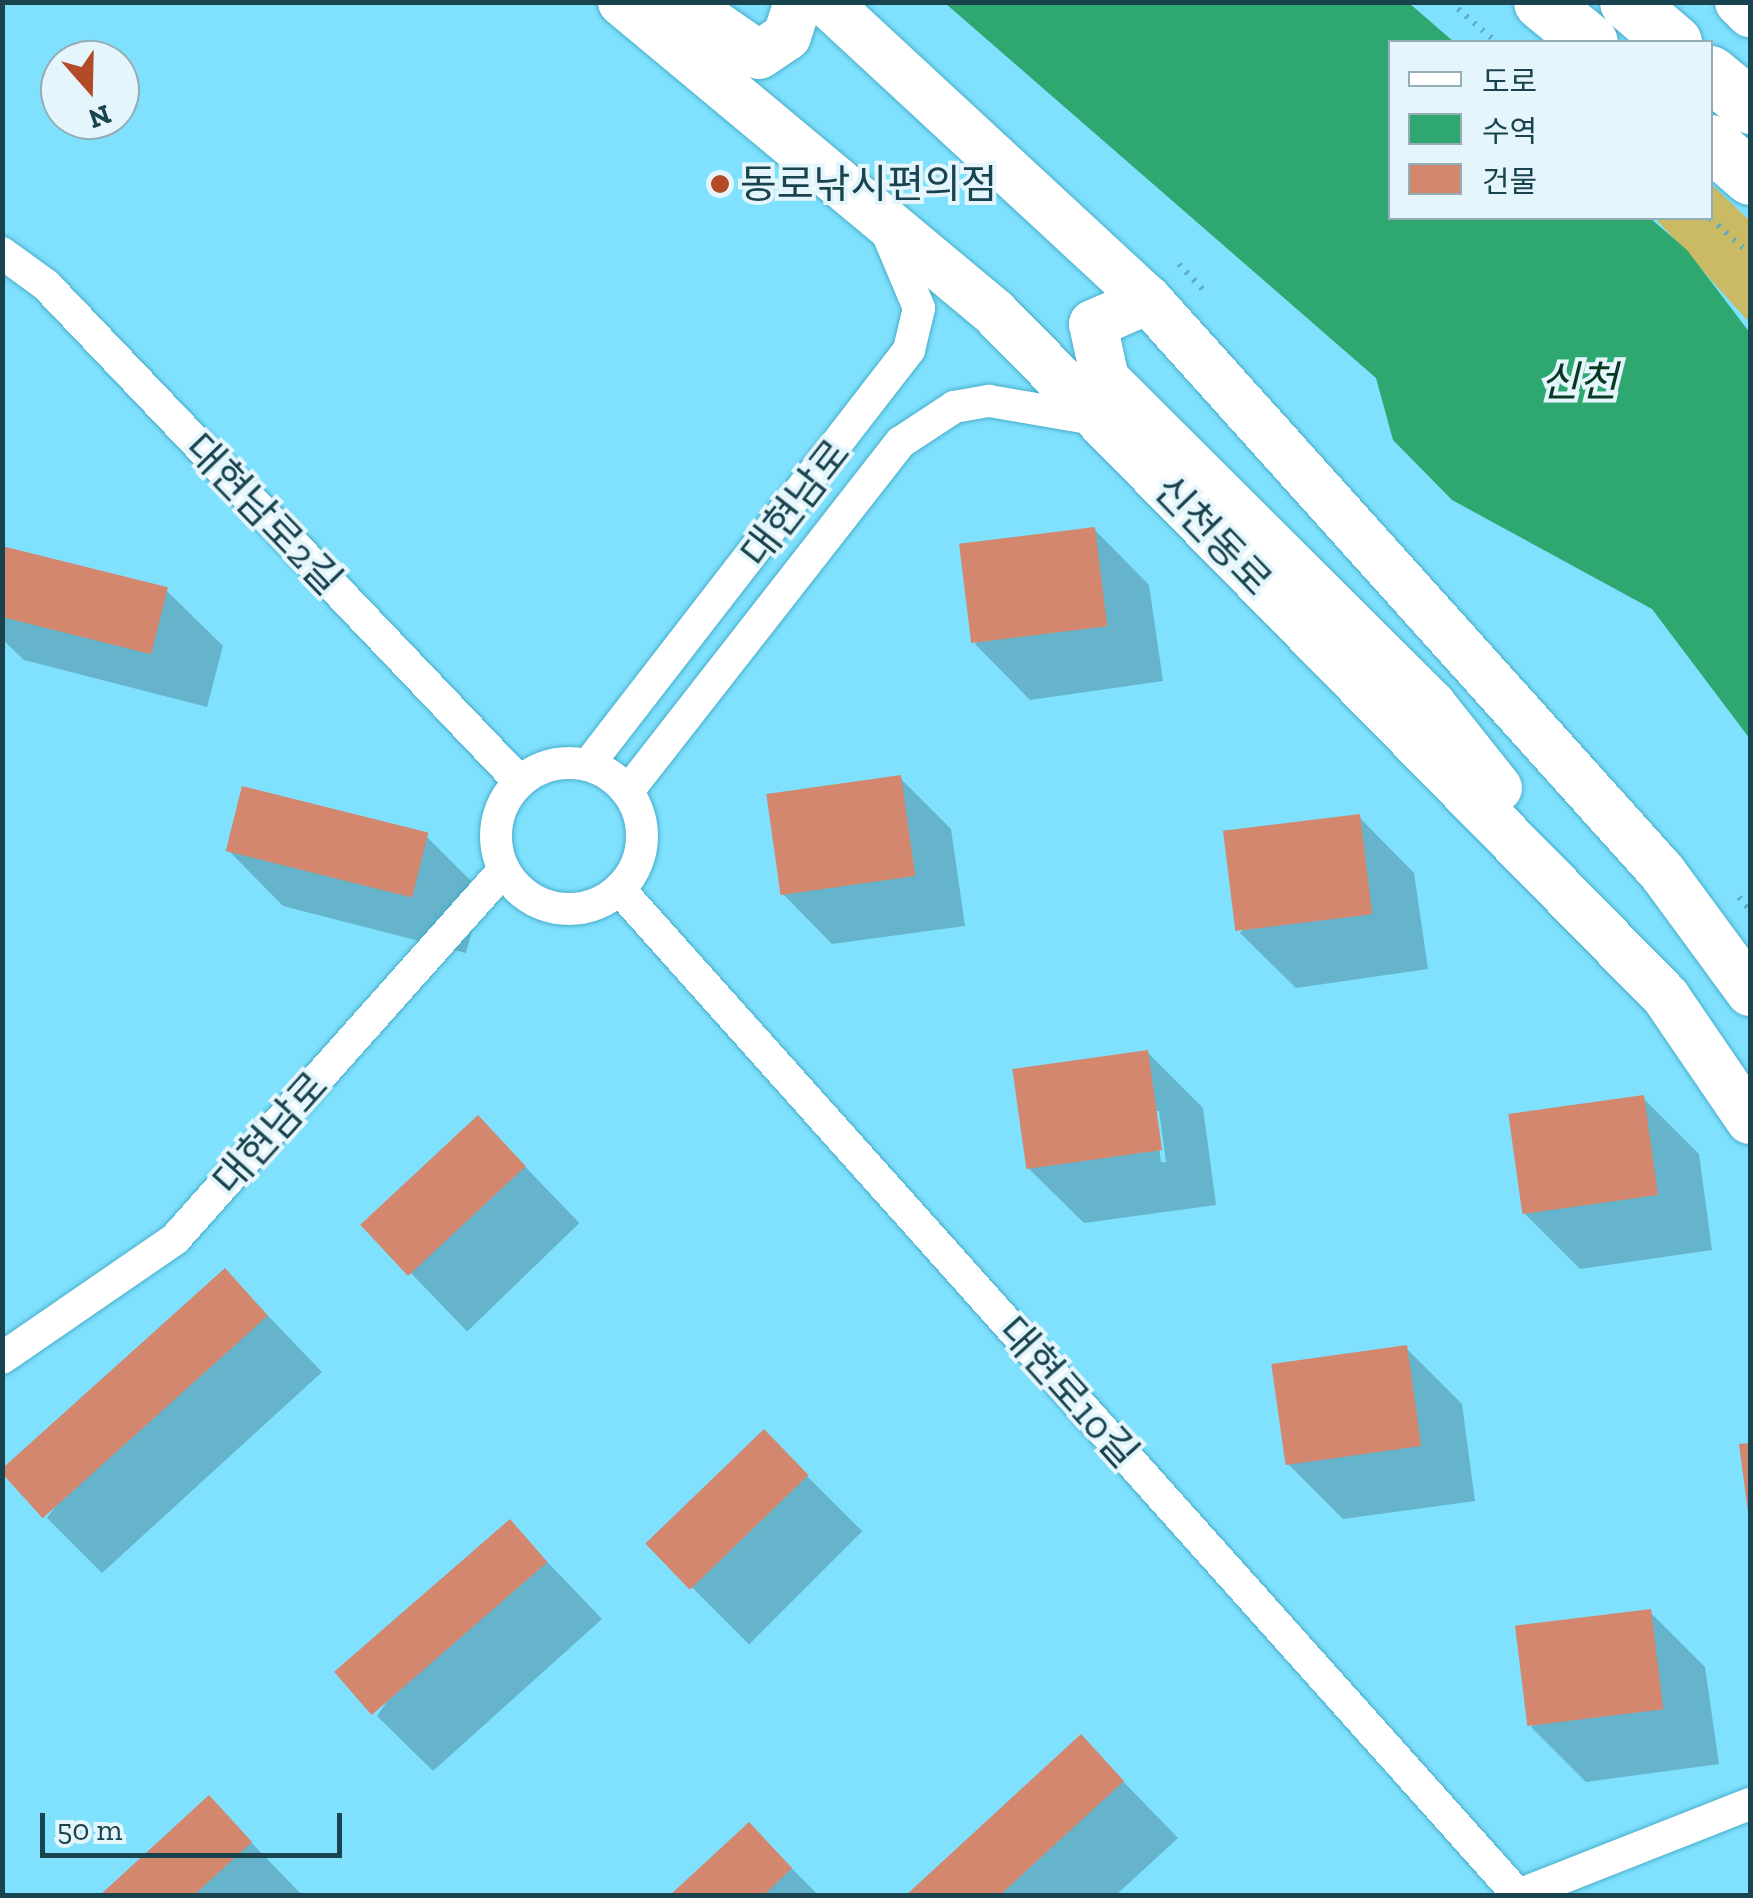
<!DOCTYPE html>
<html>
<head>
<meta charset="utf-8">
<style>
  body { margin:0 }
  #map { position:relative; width:1753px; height:1898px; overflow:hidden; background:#7fe1fe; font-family:"Zilla Slab","Noto Sans KR",serif }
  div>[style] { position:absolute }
  .green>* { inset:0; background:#caba63 }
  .water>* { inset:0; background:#2fa770 }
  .shadow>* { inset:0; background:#0003; transform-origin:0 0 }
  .building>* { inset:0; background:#d3876e; transform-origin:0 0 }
  .path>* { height:6px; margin-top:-3px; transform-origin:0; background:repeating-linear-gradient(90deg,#5eadc4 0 2.5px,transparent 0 10.5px) }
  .roads { filter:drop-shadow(0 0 2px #49aeca) drop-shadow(0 0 2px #49aeca) }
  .street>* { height:32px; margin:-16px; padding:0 16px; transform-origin:16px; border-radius:16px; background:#fff }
  .street>.ring { margin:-16px; padding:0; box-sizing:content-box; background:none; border:32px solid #fff; border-radius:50% }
  .secondary>* { height:48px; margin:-24px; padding:0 24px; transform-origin:24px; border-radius:24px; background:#fff }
  .highway>* { height:55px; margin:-27.5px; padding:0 27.5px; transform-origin:27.5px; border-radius:27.5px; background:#fff }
  .dots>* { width:28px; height:28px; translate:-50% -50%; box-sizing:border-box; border:5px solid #e4f6fb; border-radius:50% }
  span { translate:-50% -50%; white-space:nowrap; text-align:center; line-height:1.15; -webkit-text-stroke:8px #e4f6fb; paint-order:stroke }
  .poi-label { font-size:40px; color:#19434e }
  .left { translate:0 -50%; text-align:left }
  .street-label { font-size:40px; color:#19434e }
  .water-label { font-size:42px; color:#073923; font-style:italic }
  .frame { position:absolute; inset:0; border:5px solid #19434e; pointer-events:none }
  .legend { position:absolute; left:1388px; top:40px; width:325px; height:180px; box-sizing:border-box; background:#e4f6fb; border:2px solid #93aeb6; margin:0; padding:12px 18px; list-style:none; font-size:30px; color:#19434e }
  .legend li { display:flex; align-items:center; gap:20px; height:50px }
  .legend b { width:50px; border:2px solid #93aeb6 }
  .north { position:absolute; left:40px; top:40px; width:100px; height:100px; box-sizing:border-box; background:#e4f6fb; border:2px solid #93aeb6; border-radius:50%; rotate:160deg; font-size:28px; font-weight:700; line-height:40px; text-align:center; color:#19434e }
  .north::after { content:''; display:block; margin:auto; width:35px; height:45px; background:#b34b27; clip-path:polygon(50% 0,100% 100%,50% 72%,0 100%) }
  .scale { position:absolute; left:40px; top:1813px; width:302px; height:45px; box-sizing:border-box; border:5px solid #19434e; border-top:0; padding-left:12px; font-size:30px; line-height:35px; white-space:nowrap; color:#19434e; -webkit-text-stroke:8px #e4f6fb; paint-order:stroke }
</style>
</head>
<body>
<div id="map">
  <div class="green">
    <i style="clip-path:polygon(1711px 184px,1750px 221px,1750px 323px,1655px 218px,1710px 218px)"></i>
  </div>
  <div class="water">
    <i style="clip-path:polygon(945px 3px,1409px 3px,1454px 42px,1390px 42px,1390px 218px,1650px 218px,1687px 250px,1750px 333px,1750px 739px,1652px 609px,1452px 500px,1393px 440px,1376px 378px)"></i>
  </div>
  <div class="shadow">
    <i style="clip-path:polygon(1094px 529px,1149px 585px,1163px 681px,1030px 700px,975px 644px)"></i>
    <i style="clip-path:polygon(2px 549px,167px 591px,223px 646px,207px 707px,24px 660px,2px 639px)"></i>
    <i style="clip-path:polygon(900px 778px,951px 829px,965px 926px,832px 944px,782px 893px)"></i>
    <i style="clip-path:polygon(1359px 817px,1414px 873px,1428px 969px,1296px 988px,1240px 933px)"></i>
    <i style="clip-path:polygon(426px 836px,482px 892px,466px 953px,283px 906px,228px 850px)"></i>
    <i style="clip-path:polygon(evenodd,1147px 1052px,1203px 1108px,1216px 1205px,1084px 1223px,1028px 1168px,1147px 1052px,1154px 1111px,1159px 1111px,1166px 1162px,1161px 1162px,1154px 1111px)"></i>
    <i style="clip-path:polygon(1643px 1098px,1699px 1154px,1712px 1250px,1580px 1269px,1524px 1213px)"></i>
    <i style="left:478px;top:1118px;width:146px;height:156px;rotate:46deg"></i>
    <i style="clip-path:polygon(225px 1271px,322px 1372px,102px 1573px,47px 1518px)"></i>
    <i style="clip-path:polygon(1406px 1348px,1462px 1404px,1475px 1501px,1343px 1519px,1288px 1464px)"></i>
    <i style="left:764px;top:1433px;width:139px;height:160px;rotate:45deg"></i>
    <i style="clip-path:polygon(510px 1523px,602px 1619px,433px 1771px,377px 1716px)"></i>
    <i style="clip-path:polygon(1650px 1612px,1705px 1667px,1719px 1764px,1586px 1782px,1531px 1727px)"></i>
    <i style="clip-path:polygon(1081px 1738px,1178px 1838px,1115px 1896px,909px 1896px)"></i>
    <i style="clip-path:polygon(209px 1799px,303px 1896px,103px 1896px)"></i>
    <i style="clip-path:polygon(749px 1825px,819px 1896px,672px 1896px)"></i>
  </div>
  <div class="building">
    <i style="left:1095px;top:527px;width:100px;height:137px;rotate:83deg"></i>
    <i style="left:2px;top:546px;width:171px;height:69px;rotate:14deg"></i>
    <i style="left:901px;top:775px;width:102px;height:136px;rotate:82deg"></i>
    <i style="left:242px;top:786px;width:192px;height:67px;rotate:14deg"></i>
    <i style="left:1360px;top:814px;width:101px;height:138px;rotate:83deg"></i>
    <i style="left:1148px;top:1050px;width:101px;height:137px;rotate:82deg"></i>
    <i style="left:1644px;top:1095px;width:101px;height:137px;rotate:82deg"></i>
    <i style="left:478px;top:1115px;width:70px;height:161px;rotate:47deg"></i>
    <i style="left:225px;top:1268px;width:64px;height:303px;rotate:48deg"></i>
    <i style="left:1407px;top:1345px;width:102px;height:137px;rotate:82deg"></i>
    <i style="left:764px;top:1429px;width:64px;height:165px;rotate:46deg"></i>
    <i style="clip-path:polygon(1750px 1443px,1750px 1512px,1748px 1512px,1739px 1444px)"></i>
    <i style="left:510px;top:1519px;width:57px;height:233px;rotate:49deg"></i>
    <i style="left:1651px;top:1609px;width:101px;height:137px;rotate:83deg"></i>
    <i style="clip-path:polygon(1081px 1734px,1124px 1781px,999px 1896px,905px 1896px)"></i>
    <i style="clip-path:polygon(209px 1795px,252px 1842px,193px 1896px,99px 1896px)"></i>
    <i style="clip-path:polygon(749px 1822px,792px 1868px,763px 1896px,669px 1896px)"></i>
  </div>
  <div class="path">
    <i style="left:1450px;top:2px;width:61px;rotate:41deg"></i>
    <i style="left:1710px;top:218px;width:54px;rotate:42deg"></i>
    <i style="left:1179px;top:264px;width:38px;rotate:47deg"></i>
    <i style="left:1739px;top:897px;width:17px;rotate:50deg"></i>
  </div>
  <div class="roads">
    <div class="street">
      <i style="left:2px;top:253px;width:54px;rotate:36deg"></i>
      <i style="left:46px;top:285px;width:685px;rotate:46.36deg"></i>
      <i class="ring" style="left:496px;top:763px;width:114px;height:114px"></i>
      <i style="left:588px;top:765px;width:525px;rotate:-52.28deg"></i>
      <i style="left:909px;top:350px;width:43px;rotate:-76.6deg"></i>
      <i style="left:919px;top:308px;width:85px;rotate:-112.9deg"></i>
      <i style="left:628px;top:791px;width:443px;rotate:-52deg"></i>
      <i style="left:901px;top:442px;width:64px;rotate:-33.4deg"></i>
      <i style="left:954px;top:407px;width:36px;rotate:-10deg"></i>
      <i style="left:989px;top:401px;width:113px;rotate:9.7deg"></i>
      <i style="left:619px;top:889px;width:1351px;rotate:48.21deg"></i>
      <i style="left:2px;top:1358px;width:210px;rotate:-34.5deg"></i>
      <i style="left:175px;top:1239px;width:493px;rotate:-48.3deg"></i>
      <i style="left:1516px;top:1896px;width:251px;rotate:-21.5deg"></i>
    </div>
    <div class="secondary">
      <i style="left:622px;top:2px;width:486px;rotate:39.8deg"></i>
      <i style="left:995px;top:313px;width:958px;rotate:45.55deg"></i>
      <i style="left:1666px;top:997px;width:149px;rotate:55.7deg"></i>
      <i style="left:682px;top:2px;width:93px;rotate:34.5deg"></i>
      <i style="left:759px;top:55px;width:34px;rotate:-34deg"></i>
      <i style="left:787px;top:36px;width:36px;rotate:-72deg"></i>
      <i style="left:826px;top:2px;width:439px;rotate:42.8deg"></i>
      <i style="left:1148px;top:300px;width:769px;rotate:48.06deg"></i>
      <i style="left:1662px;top:872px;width:149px;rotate:53.7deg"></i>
      <i style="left:1739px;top:2px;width:16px;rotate:45deg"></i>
      <i style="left:1148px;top:300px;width:60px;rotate:156.4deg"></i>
      <i style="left:1093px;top:324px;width:56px;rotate:77.7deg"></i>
      <i style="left:1105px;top:379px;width:462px;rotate:44.9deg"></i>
      <i style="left:1432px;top:705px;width:106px;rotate:51.5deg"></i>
    </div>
    <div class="highway">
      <i style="left:1541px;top:2px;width:63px;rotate:39.2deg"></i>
      <i style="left:1627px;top:2px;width:62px;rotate:40.4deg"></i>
      <i style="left:1710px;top:73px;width:52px;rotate:39.5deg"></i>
      <i style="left:1710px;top:142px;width:53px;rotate:41.2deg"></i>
    </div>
  </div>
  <div class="dots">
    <i style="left:720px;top:184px;background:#b34b27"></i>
  </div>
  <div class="poi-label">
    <span class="left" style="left:740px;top:184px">동로낚시편의점</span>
  </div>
  <div class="street-label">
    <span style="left:795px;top:503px;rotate:-52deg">대현남로</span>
    <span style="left:264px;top:514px;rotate:46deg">대현남로2길</span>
    <span style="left:1213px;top:535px;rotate:46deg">신천동로</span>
    <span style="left:270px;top:1133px;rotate:-48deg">대현남로</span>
    <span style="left:1069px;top:1392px;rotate:48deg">대현로10길</span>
  </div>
  <div class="water-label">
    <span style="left:1579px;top:382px">신천</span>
  </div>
  <div class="frame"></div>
  <ul class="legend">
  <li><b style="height:12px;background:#fff"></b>도로</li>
  <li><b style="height:28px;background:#2fa770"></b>수역</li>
  <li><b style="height:28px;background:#d3876e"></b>건물</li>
  </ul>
  <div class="north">N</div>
  <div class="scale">50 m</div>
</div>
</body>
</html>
